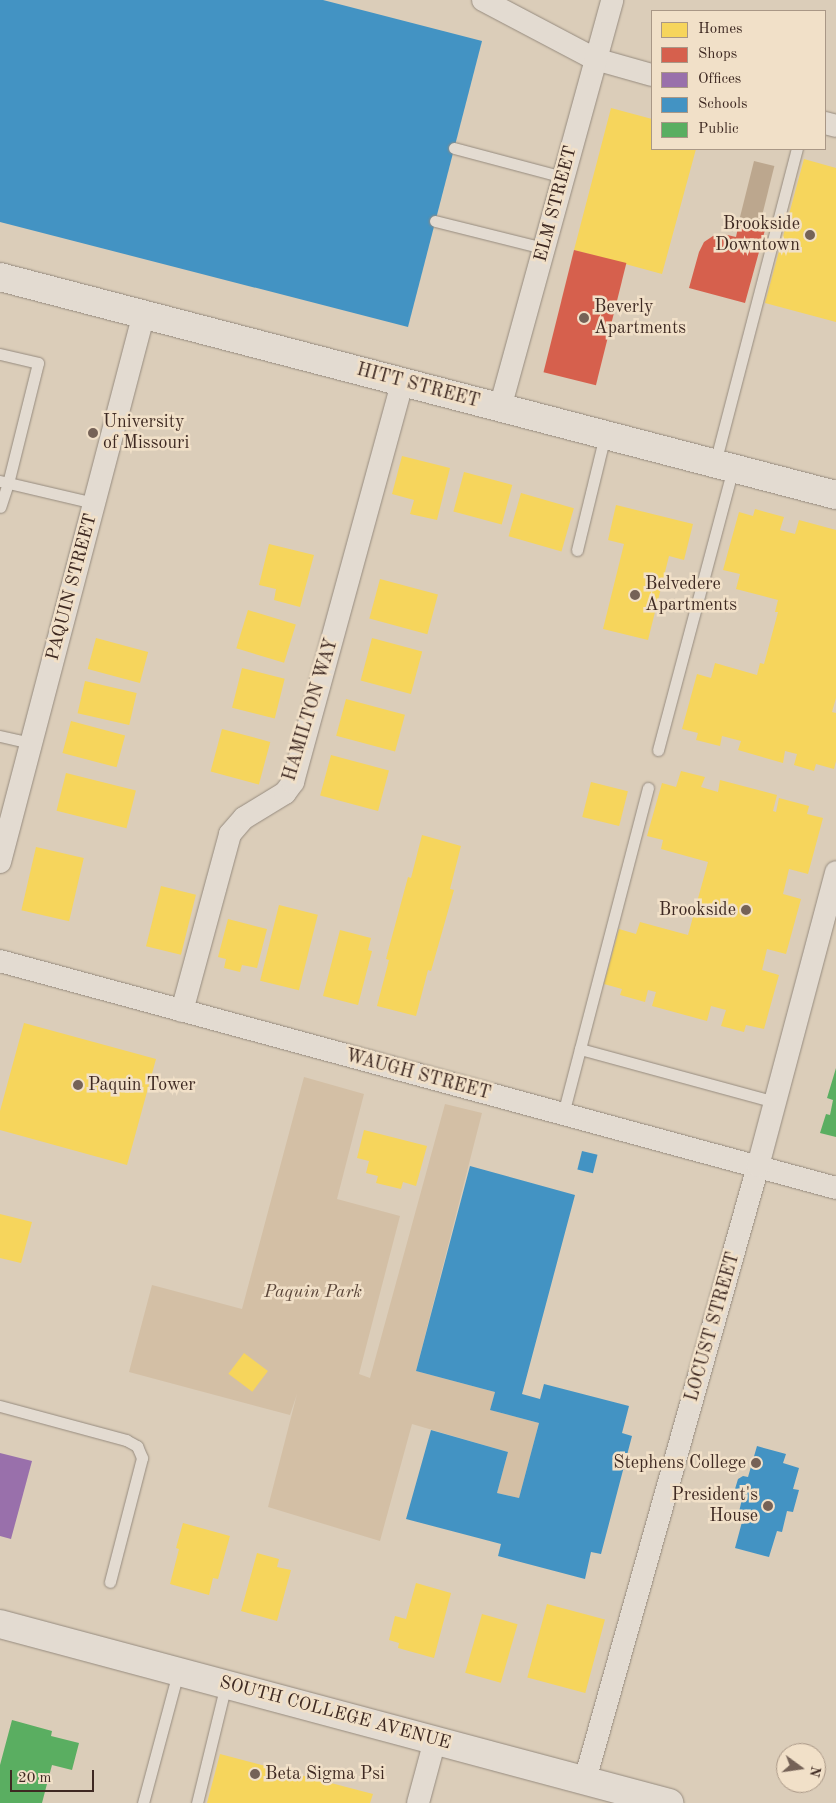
<!DOCTYPE html>
<html>
<head>
<meta charset="utf-8">
<style>
  body { margin:0 }
  #map { position:relative; width:836px; height:1803px; overflow:hidden; background:#dbcdb9; font-family:"Old Standard TT",serif }
  div>[style] { position:absolute }
  .green>* { inset:0; background:#d3bfa5 }
  .water>* { inset:0; background:#bca78e; transform-origin:0 0 }
  .homes>* { inset:0; background:#f6d55c; transform-origin:0 0 }
  .shops>* { inset:0; background:#d6604d; transform-origin:0 0 }
  .offices>* { inset:0; background:#9970ab }
  .schools>* { inset:0; background:#4393c3; transform-origin:0 0 }
  .public>* { inset:0; background:#5aae61 }
  .roads { filter:drop-shadow(0 0 1px #968b7f) drop-shadow(0 0 1px #968b7f) }
  .lane>* { height:11px; margin:-5.5px; padding:0 5.5px; transform-origin:5.5px; border-radius:5.5px; background:#e3dbd1 }
  .street>* { height:22px; margin:-11px; padding:0 11px; transform-origin:11px; border-radius:11px; background:#e3dbd1 }
  .secondary>* { height:28px; margin:-14px; padding:0 14px; transform-origin:14px; border-radius:14px; background:#e3dbd1 }
  .dots>* { width:14px; height:14px; translate:-50% -50%; box-sizing:border-box; border:2px solid #f1e0c8; border-radius:50% }
  span { translate:-50% -50%; white-space:nowrap; text-align:center; line-height:1.15; -webkit-text-stroke:5px #f1e0c8; paint-order:stroke }
  .street-label { font-size:18px; color:#3e2922 }
  .poi-label { font-size:18px; color:#3e2922 }
  .right { translate:-100% -50%; text-align:right }
  .left { translate:0 -50%; text-align:left }
  .park-label { font-size:18px; color:#5a4539; font-style:italic }
  .legend { position:absolute; left:651px; top:10px; width:175px; height:140px; box-sizing:border-box; background:#f1e0c8; border:1px solid #a99786; margin:0; padding:6px 9px; list-style:none; font-size:15px; color:#3e2922 }
  .legend li { display:flex; align-items:center; gap:10px; height:25px }
  .legend b { width:25px; border:1px solid #a99786 }
  .north { position:absolute; left:776px; top:1743px; width:50px; height:50px; box-sizing:border-box; background:#f1e0c8; border:1px solid #a99786; border-radius:50%; rotate:104deg; font-size:14px; font-weight:700; line-height:20px; text-align:center; color:#3e2922 }
  .north::after { content:''; display:block; margin:auto; width:18px; height:22px; background:#756257; clip-path:polygon(50% 0,100% 100%,50% 72%,0 100%) }
  .scale { position:absolute; left:10px; top:1770px; width:84px; height:22px; box-sizing:border-box; border:2px solid #3e2922; border-top:0; padding-left:6px; font-size:15px; line-height:18px; white-space:nowrap; color:#3e2922; -webkit-text-stroke:4px #f1e0c8; paint-order:stroke }
</style>
</head>
<body>
<div id="map">
  <div class="green">
    <i style="clip-path:polygon(304px 1077px,364px 1094px,337px 1199px,400px 1216px,359px 1374px,370px 1378px,445px 1104px,482px 1113px,416px 1371px,495px 1392px,490px 1410px,539px 1423px,519px 1498px,497px 1493px,508px 1452px,412px 1424px,380px 1541px,268px 1507px,297px 1394px,290px 1415px,129px 1372px,152px 1285px,242px 1309px)"></i>
  </div>
  <div class="water">
    <i style="left:754px;top:161px;width:21px;height:58px;rotate:14deg"></i>
  </div>
  <div class="homes">
    <i style="clip-path:polygon(611px 108px,652px 119px,652px 149px,696px 149px,662px 274px,574px 250px)"></i>
    <i style="clip-path:polygon(804px 159px,836px 168px,836px 322px,765px 303px)"></i>
    <i style="clip-path:polygon(402px 456px,450px 468px,437px 520px,410px 514px,414px 500px,392px 494px)"></i>
    <i style="left:464px;top:472px;width:50px;height:41px;rotate:15deg"></i>
    <i style="left:521px;top:493px;width:55px;height:45px;rotate:16deg"></i>
    <i style="clip-path:polygon(616px 505px,693px 524px,684px 560px,669px 556px,648px 640px,603px 629px,624px 544px,608px 540px)"></i>
    <i style="clip-path:polygon(755px 509px,784px 517px,780px 530px,795px 534px,799px 520px,836px 530px,836px 698px,832px 712px,836px 713px,836px 761px,834px 769px,816px 764px,814px 771px,794px 765px,797px 754px,785px 751px,783px 763px,738px 750px,741px 741px,722px 736px,720px 746px,696px 740px,698px 733px,682px 729px,697px 674px,711px 678px,715px 663px,757px 675px,760px 663px,764px 664px,778px 612px,775px 612px,778px 600px,736px 589px,740px 574px,723px 570px,739px 512px,753px 516px)"></i>
    <i style="clip-path:polygon(269px 544px,314px 555px,300px 607px,274px 600px,276px 589px,259px 585px)"></i>
    <i style="left:380px;top:579px;width:60px;height:41px;rotate:15deg"></i>
    <i style="left:248px;top:610px;width:50px;height:40px;rotate:17deg"></i>
    <i style="left:96px;top:638px;width:54px;height:32px;rotate:15deg"></i>
    <i style="left:372px;top:638px;width:52px;height:44px;rotate:15deg"></i>
    <i style="left:242px;top:668px;width:44px;height:41px;rotate:14deg"></i>
    <i style="left:85px;top:681px;width:53px;height:33px;rotate:13deg"></i>
    <i style="left:346px;top:699px;width:61px;height:38px;rotate:15deg"></i>
    <i style="left:71px;top:721px;width:56px;height:33px;rotate:15deg"></i>
    <i style="left:222px;top:729px;width:50px;height:44px;rotate:15deg"></i>
    <i style="left:331px;top:755px;width:60px;height:42px;rotate:15deg"></i>
    <i style="clip-path:polygon(681px 771px,705px 777px,701px 787px,718px 792px,720px 780px,777px 795px,773px 811px,776px 812px,779px 798px,809px 806px,807px 814px,823px 818px,808px 874px,789px 869px,783px 894px,801px 899px,786px 954px,767px 949px,762px 970px,779px 975px,764px 1029px,746px 1025px,744px 1032px,721px 1026px,726px 1010px,711px 1006px,707px 1021px,652px 1006px,656px 992px,648px 990px,645px 1002px,620px 995px,622px 989px,604px 984px,619px 929px,636px 934px,640px 922px,688px 935px,708px 862px,661px 849px,663px 840px,647px 836px,662px 783px,676px 787px)"></i>
    <i style="left:66px;top:773px;width:72px;height:39px;rotate:14deg"></i>
    <i style="left:591px;top:782px;width:38px;height:36px;rotate:14deg"></i>
    <i style="clip-path:polygon(422px 835px,461px 846px,450px 889px,454px 890px,431px 971px,428px 970px,416px 1016px,377px 1006px,389px 960px,386px 959px,408px 877px,411px 878px)"></i>
    <i style="left:36px;top:847px;width:49px;height:65px;rotate:13deg"></i>
    <i style="left:161px;top:886px;width:36px;height:62px;rotate:14deg"></i>
    <i style="left:279px;top:905px;width:40px;height:78px;rotate:14deg"></i>
    <i style="clip-path:polygon(228px 919px,267px 929px,257px 968px,242px 965px,240px 972px,224px 968px,226px 959px,218px 957px)"></i>
    <i style="clip-path:polygon(340px 930px,371px 938px,368px 950px,372px 951px,358px 1005px,323px 996px)"></i>
    <i style="clip-path:polygon(24px 1023px,156px 1059px,127px 1165px,0 1130px,0 1111px)"></i>
    <i style="clip-path:polygon(364px 1130px,427px 1146px,416px 1186px,403px 1182px,401px 1189px,376px 1183px,378px 1176px,366px 1173px,369px 1161px,357px 1158px)"></i>
    <i style="clip-path:polygon(0 1214px,32px 1222px,21px 1263px,0 1258px)"></i>
    <i style="left:244px;top:1353px;width:30px;height:26px;rotate:37deg"></i>
    <i style="clip-path:polygon(183px 1523px,230px 1536px,218px 1579px,213px 1578px,209px 1595px,170px 1584px,179px 1549px,176px 1548px)"></i>
    <i style="clip-path:polygon(257px 1553px,279px 1559px,277px 1567px,291px 1570px,277px 1621px,241px 1611px)"></i>
    <i style="clip-path:polygon(416px 1583px,451px 1593px,434px 1658px,398px 1648px,399px 1643px,389px 1640px,395px 1616px,406px 1619px)"></i>
    <i style="left:547px;top:1604px;width:60px;height:76px;rotate:15deg"></i>
    <i style="left:482px;top:1614px;width:37px;height:61px;rotate:16deg"></i>
    <i style="clip-path:polygon(220px 1754px,373px 1794px,370px 1803px,207px 1803px)"></i>
  </div>
  <div class="shops">
    <i style="clip-path:polygon(739px 223px,765px 230px,745px 303px,689px 288px,699px 252px,704px 242px,713px 236px,723px 234px,736px 237px)"></i>
    <i style="left:574px;top:250px;width:54px;height:126px;rotate:14deg"></i>
  </div>
  <div class="offices">
    <i style="clip-path:polygon(0 1453px,32px 1461px,11px 1539px,0 1536px)"></i>
  </div>
  <div class="schools">
    <i style="clip-path:polygon(0 0,323px 0,482px 41px,408px 327px,0 222px)"></i>
    <i style="left:582px;top:1151px;width:16px;height:19px;rotate:14deg"></i>
    <i style="clip-path:polygon(470px 1166px,575px 1195px,522px 1394px,540px 1399px,544px 1384px,629px 1406px,622px 1433px,632px 1436px,601px 1554px,591px 1552px,585px 1579px,498px 1556px,501px 1544px,406px 1519px,431px 1430px,508px 1452px,497px 1493px,519px 1498px,539px 1423px,490px 1410px,495px 1392px,416px 1371px)"></i>
    <i style="clip-path:polygon(757px 1446px,786px 1454px,783px 1463px,799px 1468px,793px 1489px,799px 1490px,793px 1512px,787px 1511px,782px 1532px,777px 1531px,769px 1557px,735px 1548px,742px 1522px,738px 1516px,743px 1495px,737px 1494px,735px 1489px,738px 1479px,743px 1476px,748px 1477px)"></i>
  </div>
  <div class="public">
    <i style="clip-path:polygon(836px 1068px,836px 1137px,820px 1133px,826px 1114px,830px 1115px,833px 1100px,827px 1098px)"></i>
    <i style="clip-path:polygon(12px 1720px,52px 1731px,51px 1736px,79px 1743px,72px 1770px,52px 1765px,42px 1803px,0 1803px,0 1765px)"></i>
  </div>
  <div class="roads">
    <div class="lane">
      <i style="left:454px;top:148px;width:113px;rotate:14.9deg"></i>
      <i style="left:435px;top:221px;width:111px;rotate:14deg"></i>
      <i style="left:0;top:354px;width:39px;rotate:13deg"></i>
      <i style="left:38px;top:363px;width:124px;rotate:104deg"></i>
      <i style="left:8px;top:483px;width:25px;rotate:108deg"></i>
      <i style="left:715px;top:463px;width:325px;rotate:-75.4deg"></i>
      <i style="left:0;top:481px;width:97px;rotate:13.2deg"></i>
      <i style="left:577px;top:550px;width:118px;rotate:-76.3deg"></i>
      <i style="left:0;top:736px;width:32px;rotate:13deg"></i>
      <i style="left:658px;top:750px;width:292px;rotate:-75.1deg"></i>
      <i style="left:580px;top:1049px;width:202px;rotate:15.2deg"></i>
      <i style="left:563px;top:1114px;width:337px;rotate:-75.4deg"></i>
      <i style="left:0;top:1406px;width:131px;rotate:15.1deg"></i>
      <i style="left:126px;top:1440px;width:13px;rotate:29deg"></i>
      <i style="left:137px;top:1446px;width:13px;rotate:67deg"></i>
      <i style="left:142px;top:1458px;width:128px;rotate:104.5deg"></i>
      <i style="left:143px;top:1803px;width:136px;rotate:-75deg"></i>
      <i style="left:197px;top:1803px;width:122px;rotate:-76.3deg"></i>
    </div>
    <div class="street">
      <i style="left:483px;top:0;width:127px;rotate:27.8deg"></i>
      <i style="left:595px;top:59px;width:59px;rotate:15.7deg"></i>
      <i style="left:825px;top:123px;width:11px;rotate:15deg"></i>
      <i style="left:500px;top:408px;width:423px;rotate:-74.6deg"></i>
      <i style="left:0;top:862px;width:568px;rotate:-75.3deg"></i>
      <i style="left:0;top:961px;width:866px;rotate:15.19deg"></i>
      <i style="left:182px;top:1011px;width:183px;rotate:-74.8deg"></i>
      <i style="left:230px;top:834px;width:21px;rotate:-49deg"></i>
      <i style="left:244px;top:818px;width:48px;rotate:-31.4deg"></i>
      <i style="left:285px;top:793px;width:14px;rotate:-54deg"></i>
      <i style="left:293px;top:782px;width:414px;rotate:-74.7deg"></i>
      <i style="left:585px;top:1780px;width:638px;rotate:-74.26deg"></i>
      <i style="left:758px;top:1166px;width:304px;rotate:-75.1deg"></i>
      <i style="left:418px;top:1803px;width:65px;rotate:-74.9deg"></i>
    </div>
    <div class="secondary">
      <i style="left:0;top:277px;width:864px;rotate:14.62deg"></i>
      <i style="left:0;top:1624px;width:693px;rotate:14.98deg"></i>
    </div>
  </div>
  <div class="dots">
    <i style="left:810px;top:235px;background:#756257"></i>
    <i style="left:584px;top:318px;background:#756257"></i>
    <i style="left:93px;top:433px;background:#756257"></i>
    <i style="left:635px;top:595px;background:#756257"></i>
    <i style="left:746px;top:910px;background:#756257"></i>
    <i style="left:78px;top:1085px;background:#756257"></i>
    <i style="left:756px;top:1463px;background:#756257"></i>
    <i style="left:768px;top:1506px;background:#756257"></i>
    <i style="left:255px;top:1774px;background:#756257"></i>
  </div>
  <div class="street-label">
    <span style="left:556px;top:204px;rotate:-75deg">ELM STREET</span>
    <span style="left:418px;top:386px;rotate:15deg">HITT STREET</span>
    <span style="left:72px;top:587px;rotate:-75deg">PAQUIN STREET</span>
    <span style="left:311px;top:710px;rotate:-73deg">HAMILTON WAY</span>
    <span style="left:418px;top:1075px;rotate:15deg">WAUGH STREET</span>
    <span style="left:713px;top:1327px;rotate:-74deg">LOCUST STREET</span>
    <span style="left:335px;top:1713px;rotate:15deg">SOUTH COLLEGE AVENUE</span>
  </div>
  <div class="poi-label">
    <span class="right" style="left:800px;top:235px">Brookside<br>Downtown</span>
    <span class="left" style="left:594px;top:318px">Beverly<br>Apartments</span>
    <span class="left" style="left:103px;top:433px">University<br>of Missouri</span>
    <span class="left" style="left:645px;top:595px">Belvedere<br>Apartments</span>
    <span class="right" style="left:736px;top:910px">Brookside</span>
    <span class="left" style="left:88px;top:1085px">Paquin Tower</span>
    <span class="right" style="left:746px;top:1463px">Stephens College</span>
    <span class="right" style="left:758px;top:1506px">President's<br>House</span>
    <span class="left" style="left:265px;top:1774px">Beta Sigma Psi</span>
  </div>
  <div class="park-label">
    <span style="left:313px;top:1292px">Paquin Park</span>
  </div>
  <ul class="legend">
  <li><b style="height:14px;background:#f6d55c"></b>Homes</li>
  <li><b style="height:14px;background:#d6604d"></b>Shops</li>
  <li><b style="height:14px;background:#9970ab"></b>Offices</li>
  <li><b style="height:14px;background:#4393c3"></b>Schools</li>
  <li><b style="height:14px;background:#5aae61"></b>Public</li>
  </ul>
  <div class="north">N</div>
  <div class="scale">20 m</div>
</div>
</body>
</html>
